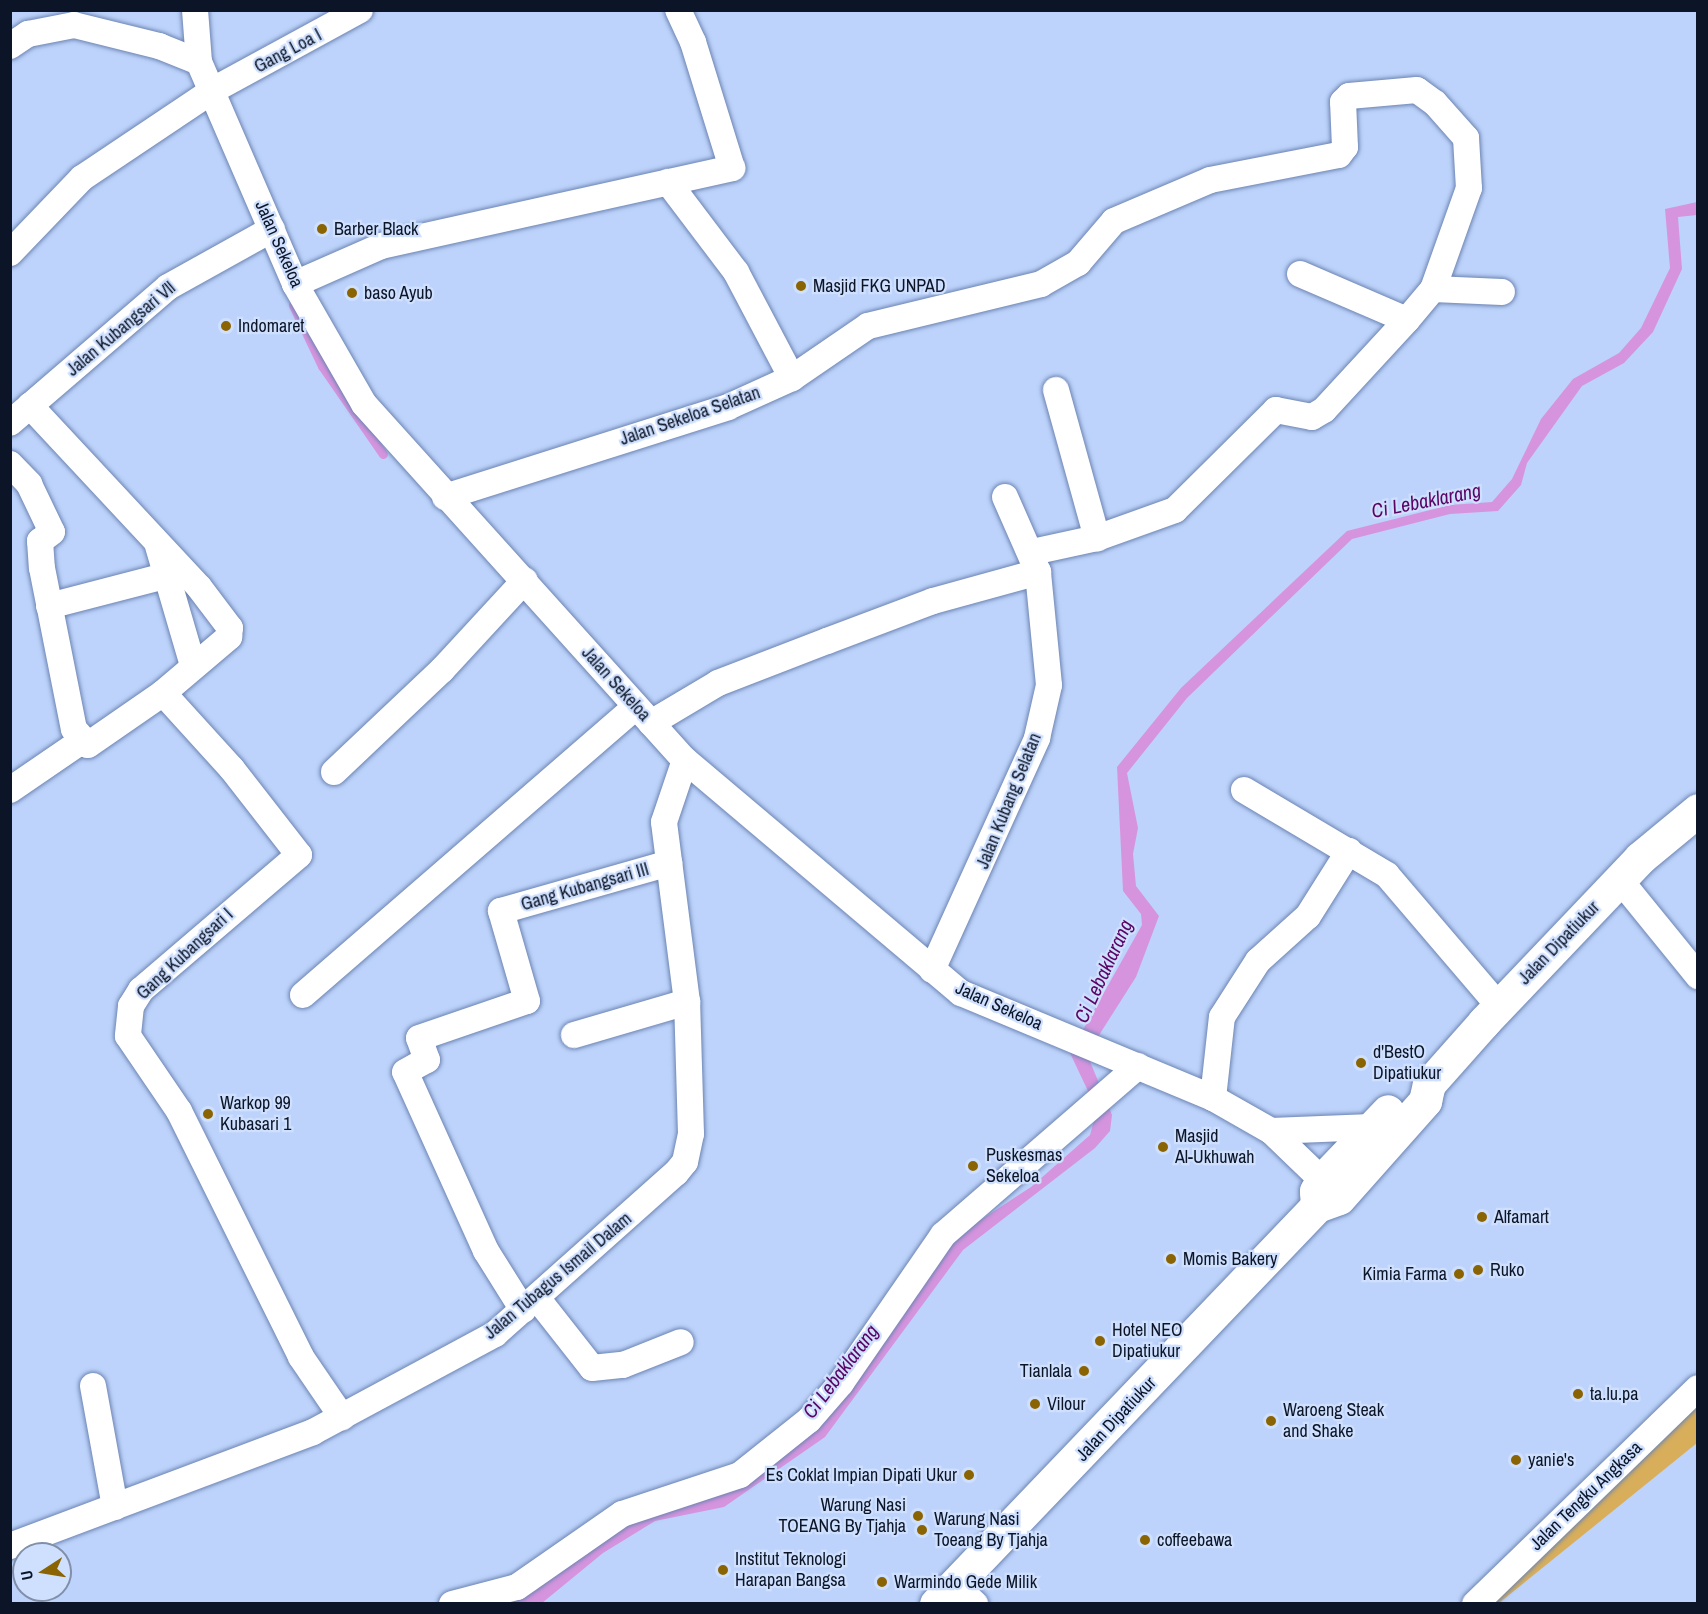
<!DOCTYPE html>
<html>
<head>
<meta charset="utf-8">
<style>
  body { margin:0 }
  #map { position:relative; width:1708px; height:1614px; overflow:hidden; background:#bdd3fb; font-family:"Archivo Narrow",sans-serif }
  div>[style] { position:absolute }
  .green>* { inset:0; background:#d8ae5b }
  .water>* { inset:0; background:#d694de }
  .stream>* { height:9px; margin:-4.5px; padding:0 4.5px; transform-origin:4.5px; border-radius:4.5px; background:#d694de }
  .roads { filter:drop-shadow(0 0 2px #6c84b3) drop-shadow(0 0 2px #6c84b3) }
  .minor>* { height:26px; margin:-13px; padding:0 13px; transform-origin:13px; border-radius:13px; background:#fff }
  .secondary>* { height:33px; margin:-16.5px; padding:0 16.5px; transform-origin:16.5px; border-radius:16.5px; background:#fff }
  .dots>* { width:16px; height:16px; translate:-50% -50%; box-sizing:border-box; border:3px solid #cfe0ff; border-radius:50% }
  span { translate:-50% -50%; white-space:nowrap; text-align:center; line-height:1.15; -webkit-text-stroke:4.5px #cfe0ff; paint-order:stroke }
  .street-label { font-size:18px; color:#0c1527 }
  .poi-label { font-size:18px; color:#0c1527 }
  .left { translate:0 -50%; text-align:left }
  .right { translate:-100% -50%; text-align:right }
  .water-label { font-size:20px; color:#5a0464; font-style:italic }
  .frame { position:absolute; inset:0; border:12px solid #0c1527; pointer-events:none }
  .north { position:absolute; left:12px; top:1542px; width:60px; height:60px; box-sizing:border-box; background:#cfe0ff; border:2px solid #818fa9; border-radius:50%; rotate:258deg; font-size:16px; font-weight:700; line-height:24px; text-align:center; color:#0c1527 }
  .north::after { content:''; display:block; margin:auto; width:21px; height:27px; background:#8a6403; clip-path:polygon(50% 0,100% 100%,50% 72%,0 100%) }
</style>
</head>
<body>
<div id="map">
  <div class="green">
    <i style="clip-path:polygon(1697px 1388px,1697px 1443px,1499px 1603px,1479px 1604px)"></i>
  </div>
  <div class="water">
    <i style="clip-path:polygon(1697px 202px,1697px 215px,1678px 217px,1682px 269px,1653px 332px,1624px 363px,1582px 386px,1527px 463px,1521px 485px,1498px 511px,1450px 514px,1352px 539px,1187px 698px,1127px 773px,1138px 828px,1133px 854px,1136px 886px,1159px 916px,1136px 977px,1087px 1054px,1112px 1115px,1110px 1131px,1095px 1148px,963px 1250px,825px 1437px,724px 1507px,655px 1521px,603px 1553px,542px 1603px,484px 1604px,535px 1591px,596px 1540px,648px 1509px,718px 1493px,816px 1420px,950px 1240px,1031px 1187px,1090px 1135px,1097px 1110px,1070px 1053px,1142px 925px,1141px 914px,1123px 891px,1117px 767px,1181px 688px,1347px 531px,1450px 505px,1492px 502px,1512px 479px,1541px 419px,1573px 379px,1619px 353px,1641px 328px,1670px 268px,1665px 209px)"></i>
  </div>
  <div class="stream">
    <i style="left:293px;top:305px;width:68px;rotate:64.6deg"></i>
    <i style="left:322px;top:366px;width:107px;rotate:55.3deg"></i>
  </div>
  <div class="roads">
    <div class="minor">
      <i style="left:195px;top:10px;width:52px;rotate:85.6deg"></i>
      <i style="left:199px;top:62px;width:242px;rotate:66.6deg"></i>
      <i style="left:295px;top:284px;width:138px;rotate:60.1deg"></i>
      <i style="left:364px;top:404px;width:479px;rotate:48deg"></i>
      <i style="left:685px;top:760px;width:361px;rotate:40.2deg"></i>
      <i style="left:961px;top:993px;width:273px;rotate:22.6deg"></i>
      <i style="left:1213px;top:1098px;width:67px;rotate:29.6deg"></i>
      <i style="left:1271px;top:1131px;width:71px;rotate:43.9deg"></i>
      <i style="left:10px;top:46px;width:22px;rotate:-34deg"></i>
      <i style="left:28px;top:34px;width:47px;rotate:-11.1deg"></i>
      <i style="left:74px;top:25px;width:88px;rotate:13.9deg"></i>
      <i style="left:159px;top:46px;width:43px;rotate:21.8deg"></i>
      <i style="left:668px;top:182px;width:113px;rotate:52.9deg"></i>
      <i style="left:736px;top:272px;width:120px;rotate:62.2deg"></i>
      <i style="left:10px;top:253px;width:104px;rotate:-46.2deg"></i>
      <i style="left:82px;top:178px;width:160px;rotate:-33.8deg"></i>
      <i style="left:215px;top:89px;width:165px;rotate:-28.6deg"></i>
      <i style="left:1300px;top:274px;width:116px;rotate:23.3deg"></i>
      <i style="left:295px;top:284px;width:94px;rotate:-23.8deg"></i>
      <i style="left:381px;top:246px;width:360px;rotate:-12.5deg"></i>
      <i style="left:732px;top:168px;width:132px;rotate:-107.2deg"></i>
      <i style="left:693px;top:42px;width:35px;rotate:-115deg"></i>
      <i style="left:1433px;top:289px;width:69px;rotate:2.5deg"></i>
      <i style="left:1056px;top:390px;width:154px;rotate:74.5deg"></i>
      <i style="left:10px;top:423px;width:208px;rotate:-40.7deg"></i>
      <i style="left:168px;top:287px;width:119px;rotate:-29.1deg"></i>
      <i style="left:10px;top:464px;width:28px;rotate:46deg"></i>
      <i style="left:29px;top:484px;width:53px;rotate:64.4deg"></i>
      <i style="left:52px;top:532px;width:15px;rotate:143deg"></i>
      <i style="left:40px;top:541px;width:27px;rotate:86deg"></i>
      <i style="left:42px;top:568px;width:164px;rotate:78.8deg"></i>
      <i style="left:74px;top:729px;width:21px;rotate:49deg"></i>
      <i style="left:88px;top:745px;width:91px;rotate:-34.7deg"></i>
      <i style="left:163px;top:693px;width:87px;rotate:-40.3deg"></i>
      <i style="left:229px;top:637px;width:9px;rotate:-84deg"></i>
      <i style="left:230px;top:628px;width:51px;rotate:-127.1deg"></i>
      <i style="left:199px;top:587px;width:248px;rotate:-133deg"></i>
      <i style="left:445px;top:497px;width:297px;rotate:-17.6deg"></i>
      <i style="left:728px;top:407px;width:70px;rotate:-24.4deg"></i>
      <i style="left:792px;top:378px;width:92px;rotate:-34.4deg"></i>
      <i style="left:868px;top:326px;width:178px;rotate:-13.6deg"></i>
      <i style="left:1041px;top:284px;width:43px;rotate:-29.6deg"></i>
      <i style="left:1078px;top:263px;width:55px;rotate:-49.4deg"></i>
      <i style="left:1114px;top:221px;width:104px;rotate:-23.1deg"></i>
      <i style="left:1210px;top:180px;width:131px;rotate:-11deg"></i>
      <i style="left:1339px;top:155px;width:10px;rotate:-53deg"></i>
      <i style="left:1345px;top:147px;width:45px;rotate:-92.5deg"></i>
      <i style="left:1343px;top:102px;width:8px;rotate:-45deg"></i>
      <i style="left:1349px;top:96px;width:68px;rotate:-5deg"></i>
      <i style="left:1417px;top:90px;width:22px;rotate:36deg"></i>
      <i style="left:1435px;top:103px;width:47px;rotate:48.5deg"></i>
      <i style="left:1466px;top:138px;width:50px;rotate:86.6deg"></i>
      <i style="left:1469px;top:188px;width:107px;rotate:109.6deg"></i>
      <i style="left:1433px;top:289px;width:40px;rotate:130deg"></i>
      <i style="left:1407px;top:320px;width:122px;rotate:132.7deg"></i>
      <i style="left:1324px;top:410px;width:14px;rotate:150deg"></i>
      <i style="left:1312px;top:417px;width:37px;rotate:-169deg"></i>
      <i style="left:1276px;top:410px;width:142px;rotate:135.3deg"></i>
      <i style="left:1175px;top:510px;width:83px;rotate:160.3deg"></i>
      <i style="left:1097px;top:538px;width:66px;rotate:167.8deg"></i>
      <i style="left:158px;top:546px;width:125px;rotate:73.7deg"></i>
      <i style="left:49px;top:606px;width:120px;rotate:-14.5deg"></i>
      <i style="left:163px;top:693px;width:103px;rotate:47.8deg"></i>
      <i style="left:232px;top:769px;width:109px;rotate:52.1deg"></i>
      <i style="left:299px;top:855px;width:208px;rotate:139.5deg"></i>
      <i style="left:141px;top:990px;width:19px;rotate:122deg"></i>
      <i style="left:131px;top:1006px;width:30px;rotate:96deg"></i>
      <i style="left:128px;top:1036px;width:91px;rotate:55.8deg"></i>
      <i style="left:179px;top:1111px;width:275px;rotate:63.6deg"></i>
      <i style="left:301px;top:1357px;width:73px;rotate:55.7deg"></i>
      <i style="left:651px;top:723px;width:78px;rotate:-30.8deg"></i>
      <i style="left:718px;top:683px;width:117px;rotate:-21.1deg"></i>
      <i style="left:827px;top:641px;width:113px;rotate:-20.7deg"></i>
      <i style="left:933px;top:601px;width:109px;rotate:-15.4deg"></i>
      <i style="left:334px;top:772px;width:149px;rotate:-43.4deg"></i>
      <i style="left:442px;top:670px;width:122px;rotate:-47.3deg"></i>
      <i style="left:10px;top:790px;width:85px;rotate:-34.4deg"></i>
      <i style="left:1244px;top:790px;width:166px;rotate:30.7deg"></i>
      <i style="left:1387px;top:875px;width:172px;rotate:49.5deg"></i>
      <i style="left:1620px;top:880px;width:124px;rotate:50.9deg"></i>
      <i style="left:932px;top:970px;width:255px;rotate:-65.6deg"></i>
      <i style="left:1037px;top:738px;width:54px;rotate:-77.2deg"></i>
      <i style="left:1049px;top:685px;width:114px;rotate:-95.6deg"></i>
      <i style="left:1038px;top:572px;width:82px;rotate:-113.7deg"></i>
      <i style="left:303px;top:995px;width:440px;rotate:-40.9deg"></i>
      <i style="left:574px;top:1035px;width:118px;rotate:-16.3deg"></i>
      <i style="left:1213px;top:1098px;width:81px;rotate:-83.7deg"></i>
      <i style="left:1222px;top:1017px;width:67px;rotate:-57.3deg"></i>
      <i style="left:1258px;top:961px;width:67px;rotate:-42deg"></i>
      <i style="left:1308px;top:916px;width:77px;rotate:-57.8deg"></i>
      <i style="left:1271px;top:1131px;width:101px;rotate:-2.3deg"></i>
      <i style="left:537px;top:1298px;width:89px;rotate:51.8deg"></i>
      <i style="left:592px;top:1368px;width:31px;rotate:-6deg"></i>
      <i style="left:623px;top:1365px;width:62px;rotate:-21.6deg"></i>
      <i style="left:523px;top:1310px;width:70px;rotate:-122.1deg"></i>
      <i style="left:486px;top:1251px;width:196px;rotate:-114.3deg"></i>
      <i style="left:405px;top:1072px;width:25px;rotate:-29deg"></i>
      <i style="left:427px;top:1060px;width:23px;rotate:-110deg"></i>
      <i style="left:419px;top:1038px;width:114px;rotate:-18.9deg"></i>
      <i style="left:527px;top:1001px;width:94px;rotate:-106.1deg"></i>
      <i style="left:501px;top:911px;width:175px;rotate:-15.9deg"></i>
      <i style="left:93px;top:1386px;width:123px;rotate:79.7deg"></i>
      <i style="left:10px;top:1546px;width:324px;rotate:-20.6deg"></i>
      <i style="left:313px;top:1432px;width:207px;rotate:-28.3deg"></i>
      <i style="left:495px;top:1334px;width:242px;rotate:-41.7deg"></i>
      <i style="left:676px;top:1173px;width:14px;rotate:-51deg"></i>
      <i style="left:685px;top:1162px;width:29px;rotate:-78deg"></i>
      <i style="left:691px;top:1134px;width:132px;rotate:-91.7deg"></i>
      <i style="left:687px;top:1002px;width:181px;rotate:-97.3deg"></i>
      <i style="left:664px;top:822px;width:65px;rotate:-71.3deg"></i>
      <i style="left:957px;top:1587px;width:25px;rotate:43deg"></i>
      <i style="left:452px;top:1604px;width:67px;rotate:-14.7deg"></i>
      <i style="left:517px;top:1587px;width:128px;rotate:-34.8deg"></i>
      <i style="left:622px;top:1514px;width:124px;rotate:-18.3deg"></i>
      <i style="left:740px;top:1475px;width:88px;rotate:-38.6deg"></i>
      <i style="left:809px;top:1420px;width:49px;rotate:-49.1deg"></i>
      <i style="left:841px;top:1383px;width:180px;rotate:-55.4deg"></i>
      <i style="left:943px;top:1235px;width:258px;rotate:-40.9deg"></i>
      <i style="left:1475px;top:1604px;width:310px;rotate:-44.1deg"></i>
    </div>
    <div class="secondary">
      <i style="left:1317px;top:1206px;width:15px;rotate:-94deg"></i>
      <i style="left:1316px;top:1191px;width:13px;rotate:-61deg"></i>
      <i style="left:1322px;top:1180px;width:95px;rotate:-46.3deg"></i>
      <i style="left:936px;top:1604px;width:551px;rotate:-46.25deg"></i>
      <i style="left:1317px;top:1206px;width:23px;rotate:-20deg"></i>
      <i style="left:1339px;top:1198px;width:130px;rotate:-48.4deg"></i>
      <i style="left:1425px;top:1101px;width:17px;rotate:-77deg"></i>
      <i style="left:1429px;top:1084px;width:83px;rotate:-48.4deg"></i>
      <i style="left:1484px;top:1022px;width:226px;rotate:-46.4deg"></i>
      <i style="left:1640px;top:858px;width:75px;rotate:-39.6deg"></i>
    </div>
  </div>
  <div class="dots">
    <i style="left:322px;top:229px;background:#8a6403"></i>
    <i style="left:801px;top:286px;background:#8a6403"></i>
    <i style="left:352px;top:293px;background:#8a6403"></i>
    <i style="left:226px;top:326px;background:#8a6403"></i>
    <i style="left:1361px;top:1063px;background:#8a6403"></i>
    <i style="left:208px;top:1114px;background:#8a6403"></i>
    <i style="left:1163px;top:1147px;background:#8a6403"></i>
    <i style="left:973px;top:1166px;background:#8a6403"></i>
    <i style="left:1482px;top:1217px;background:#8a6403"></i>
    <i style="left:1171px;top:1259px;background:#8a6403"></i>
    <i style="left:1478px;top:1270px;background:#8a6403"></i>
    <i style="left:1459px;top:1274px;background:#8a6403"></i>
    <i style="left:1100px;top:1341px;background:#8a6403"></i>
    <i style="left:1084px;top:1371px;background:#8a6403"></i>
    <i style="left:1578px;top:1394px;background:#8a6403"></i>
    <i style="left:1035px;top:1404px;background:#8a6403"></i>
    <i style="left:1271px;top:1421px;background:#8a6403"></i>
    <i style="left:1516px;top:1460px;background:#8a6403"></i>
    <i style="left:969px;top:1475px;background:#8a6403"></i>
    <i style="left:918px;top:1516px;background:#8a6403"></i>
    <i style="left:922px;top:1530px;background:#8a6403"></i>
    <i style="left:1145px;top:1540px;background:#8a6403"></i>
    <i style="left:723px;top:1570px;background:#8a6403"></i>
    <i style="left:882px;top:1582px;background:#8a6403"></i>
  </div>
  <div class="street-label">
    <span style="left:288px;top:51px;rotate:-28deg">Gang Loa I</span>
    <span style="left:279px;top:244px;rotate:66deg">Jalan Sekeloa</span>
    <span style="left:121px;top:329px;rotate:-40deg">Jalan Kubangsari Vll</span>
    <span style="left:690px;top:416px;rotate:-19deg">Jalan Sekeloa Selatan</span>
    <span style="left:616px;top:684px;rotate:48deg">Jalan Sekeloa</span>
    <span style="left:1009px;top:801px;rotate:-68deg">Jalan Kubang Selatan</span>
    <span style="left:585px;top:887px;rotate:-16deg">Gang Kubangsari III</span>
    <span style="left:1559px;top:943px;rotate:-46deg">Jalan Dipatiukur</span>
    <span style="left:185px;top:954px;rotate:-43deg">Gang Kubangsari I</span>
    <span style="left:999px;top:1006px;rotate:24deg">Jalan Sekeloa</span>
    <span style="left:558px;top:1276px;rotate:-40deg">Jalan Tubagus Ismail Dalam</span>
    <span style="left:1116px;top:1419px;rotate:-47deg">Jalan Dipatiukur</span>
    <span style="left:1586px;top:1496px;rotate:-44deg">Jalan Tengku Angkasa</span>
  </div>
  <div class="poi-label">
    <span class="left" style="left:334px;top:229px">Barber Black</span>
    <span class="left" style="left:813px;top:286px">Masjid FKG UNPAD</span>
    <span class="left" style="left:364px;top:293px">baso Ayub</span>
    <span class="left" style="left:238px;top:326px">Indomaret</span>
    <span class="left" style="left:1373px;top:1063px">d'BestO<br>Dipatiukur</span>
    <span class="left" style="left:220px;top:1114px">Warkop 99<br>Kubasari 1</span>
    <span class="left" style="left:1175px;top:1147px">Masjid<br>Al-Ukhuwah</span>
    <span class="left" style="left:986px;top:1166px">Puskesmas<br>Sekeloa</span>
    <span class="left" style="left:1494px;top:1217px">Alfamart</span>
    <span class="left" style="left:1183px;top:1259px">Momis Bakery</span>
    <span class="left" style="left:1490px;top:1270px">Ruko</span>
    <span class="right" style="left:1447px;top:1274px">Kimia Farma</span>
    <span class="left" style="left:1112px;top:1341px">Hotel NEO<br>Dipatiukur</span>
    <span class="right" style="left:1072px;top:1371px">Tianlala</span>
    <span class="left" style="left:1590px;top:1394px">ta.lu.pa</span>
    <span class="left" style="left:1047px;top:1404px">Vilour</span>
    <span class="left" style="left:1283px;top:1421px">Waroeng Steak<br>and Shake</span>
    <span class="left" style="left:1528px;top:1460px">yanie's</span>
    <span class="right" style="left:957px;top:1475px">Es Coklat Impian Dipati Ukur</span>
    <span class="right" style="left:906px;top:1516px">Warung Nasi<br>TOEANG By Tjahja</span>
    <span class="left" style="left:934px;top:1530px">Warung Nasi<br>Toeang By Tjahja</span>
    <span class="left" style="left:1157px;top:1540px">coffeebawa</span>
    <span class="left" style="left:735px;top:1570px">Institut Teknologi<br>Harapan Bangsa</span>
    <span class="left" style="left:894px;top:1582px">Warmindo Gede Milik</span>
  </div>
  <div class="water-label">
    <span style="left:1426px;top:500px;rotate:-11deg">Ci Lebaklarang</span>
    <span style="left:1103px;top:971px;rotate:-65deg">Ci Lebaklarang</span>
    <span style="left:840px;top:1371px;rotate:-53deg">Ci Lebaklarang</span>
  </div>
  <div class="frame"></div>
  <div class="north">U</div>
</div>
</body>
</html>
